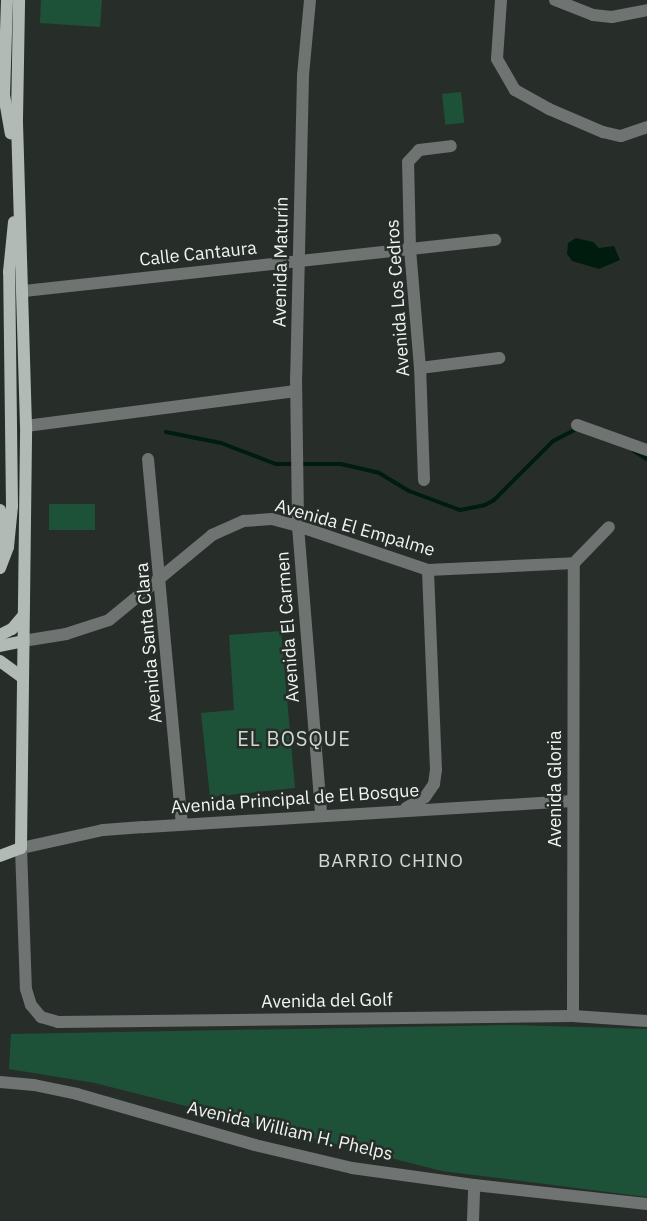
<!DOCTYPE html>
<html>
<head>
<meta charset="utf-8">
<style>
  body { margin:0 }
  #map { position:relative; width:647px; height:1221px; overflow:hidden; background:#272e2a; font-family:"IBM Plex Sans",sans-serif }
  div>[style] { position:absolute }
  .green>* { inset:0; background:#1e5238; transform-origin:0 0 }
  .water>* { inset:0; background:#001c0e }
  .stream>* { height:4px; margin:-2px; padding:0 2px; transform-origin:2px; border-radius:2px; background:#001c0e }
  .minor>* { height:12px; margin:-6px; padding:0 6px; transform-origin:6px; border-radius:6px; background:#6f7371 }
  .major>* { height:12px; margin:-6px; padding:0 6px; transform-origin:6px; border-radius:6px; background:#b2bab5 }
  span { translate:-50% -50%; white-space:nowrap; text-align:center; line-height:1.15; -webkit-text-stroke:5px #272e2a; paint-order:stroke }
  .street-label { font-size:18px; color:#f0f5f2 }
  .neighbourhood-label { font-size:19px; color:#d0d9d3; letter-spacing:1px }
  .quarter-label { font-size:20px; color:#d0d9d3; letter-spacing:1px }
</style>
</head>
<body>
<div id="map">
  <div class="green">
    <i style="clip-path:polygon(41px 0,102px 0,100px 27px,40px 23px)"></i>
    <i style="left:461px;top:92px;width:31px;height:19px;rotate:84deg"></i>
    <i style="left:49px;top:504px;width:46px;height:26px"></i>
    <i style="clip-path:polygon(281px 631px,295px 788px,210px 797px,201px 713px,234px 710px,229px 635px)"></i>
    <i style="clip-path:polygon(513px 1025px,647px 1029px,647px 1197px,442px 1171px,95px 1083px,9px 1069px,11px 1034px)"></i>
  </div>
  <div class="water">
    <i style="clip-path:polygon(576px 238px,593px 242px,599px 248px,614px 246px,620px 260px,599px 269px,572px 261px,567px 254px,568px 243px)"></i>
  </div>
  <div class="stream">
    <i style="left:166px;top:432px;width:56px;rotate:11.3deg"></i>
    <i style="left:221px;top:443px;width:59px;rotate:20.9deg"></i>
    <i style="left:276px;top:464px;width:65px"></i>
    <i style="left:341px;top:464px;width:39px;rotate:13deg"></i>
    <i style="left:379px;top:473px;width:35px;rotate:31deg"></i>
    <i style="left:409px;top:491px;width:54px;rotate:20.4deg"></i>
    <i style="left:460px;top:510px;width:25px;rotate:-11deg"></i>
    <i style="left:485px;top:505px;width:10px;rotate:-29deg"></i>
    <i style="left:494px;top:500px;width:83px;rotate:-45deg"></i>
    <i style="left:553px;top:441px;width:28px;rotate:-27deg"></i>
    <i style="left:634px;top:451px;width:15px;rotate:32deg"></i>
  </div>
  <div class="minor">
    <i style="left:310px;top:0;width:76px;rotate:95.3deg"></i>
    <i style="left:303px;top:76px;width:301px;rotate:91.3deg"></i>
    <i style="left:296px;top:377px;width:149px;rotate:89.2deg"></i>
    <i style="left:298px;top:526px;width:290px;rotate:85.4deg"></i>
    <i style="left:501px;top:0;width:59px;rotate:93.9deg"></i>
    <i style="left:497px;top:59px;width:36px;rotate:60deg"></i>
    <i style="left:515px;top:90px;width:39px;rotate:29deg"></i>
    <i style="left:549px;top:109px;width:59px;rotate:23.1deg"></i>
    <i style="left:603px;top:132px;width:18px;rotate:13deg"></i>
    <i style="left:621px;top:136px;width:28px;rotate:-19deg"></i>
    <i style="left:555px;top:0;width:41px;rotate:21.5deg"></i>
    <i style="left:593px;top:15px;width:19px;rotate:6deg"></i>
    <i style="left:612px;top:17px;width:36px;rotate:-11deg"></i>
    <i style="left:24px;top:291px;width:474px;rotate:-6.2deg"></i>
    <i style="left:420px;top:368px;width:80px;rotate:-7.2deg"></i>
    <i style="left:577px;top:425px;width:74px;rotate:19.7deg"></i>
    <i style="left:26px;top:426px;width:272px;rotate:-7.4deg"></i>
    <i style="left:148px;top:459px;width:367px;rotate:84.7deg"></i>
    <i style="left:424px;top:480px;width:112px;rotate:-92deg"></i>
    <i style="left:420px;top:368px;width:120px;rotate:-94.8deg"></i>
    <i style="left:410px;top:248px;width:86px;rotate:-91.3deg"></i>
    <i style="left:408px;top:162px;width:16px;rotate:-47deg"></i>
    <i style="left:419px;top:150px;width:32px;rotate:-7deg"></i>
    <i style="left:23px;top:641px;width:44px;rotate:-9.2deg"></i>
    <i style="left:66px;top:634px;width:45px;rotate:-18deg"></i>
    <i style="left:109px;top:620px;width:134px;rotate:-39.5deg"></i>
    <i style="left:212px;top:535px;width:35px;rotate:-24deg"></i>
    <i style="left:244px;top:521px;width:28px;rotate:-4deg"></i>
    <i style="left:272px;top:519px;width:27px;rotate:15deg"></i>
    <i style="left:298px;top:526px;width:137px;rotate:18.7deg"></i>
    <i style="left:428px;top:570px;width:146px;rotate:-2.7deg"></i>
    <i style="left:574px;top:563px;width:50px;rotate:-45.8deg"></i>
    <i style="left:572px;top:801px;width:430px;rotate:176.5deg"></i>
    <i style="left:143px;top:827px;width:40px;rotate:175.7deg"></i>
    <i style="left:103px;top:830px;width:84px;rotate:167.6deg"></i>
    <i style="left:21px;top:848px;width:141px;rotate:88deg"></i>
    <i style="left:26px;top:989px;width:17px;rotate:73deg"></i>
    <i style="left:31px;top:1005px;width:16px;rotate:50deg"></i>
    <i style="left:41px;top:1017px;width:18px;rotate:16deg"></i>
    <i style="left:58px;top:1022px;width:515px;rotate:-0.67deg"></i>
    <i style="left:573px;top:1016px;width:74px;rotate:3.9deg"></i>
    <i style="left:406px;top:808px;width:22px;rotate:-30deg"></i>
    <i style="left:425px;top:797px;width:16px;rotate:-55deg"></i>
    <i style="left:434px;top:784px;width:14px;rotate:-82deg"></i>
    <i style="left:436px;top:770px;width:200px;rotate:-92.3deg"></i>
    <i style="left:573px;top:1016px;width:453px;rotate:-89.9deg"></i>
    <i style="left:0;top:1082px;width:34px;rotate:5deg"></i>
    <i style="left:34px;top:1085px;width:44px;rotate:11.8deg"></i>
    <i style="left:77px;top:1094px;width:185px;rotate:16deg"></i>
    <i style="left:255px;top:1145px;width:100px;rotate:13.3deg"></i>
    <i style="left:352px;top:1168px;width:123px;rotate:7.9deg"></i>
    <i style="left:474px;top:1185px;width:174px;rotate:6.3deg"></i>
    <i style="left:473px;top:1221px;width:36px;rotate:-88deg"></i>
  </div>
  <div class="major">
    <i style="left:7px;top:0;width:95px;rotate:91.8deg"></i>
    <i style="left:4px;top:95px;width:39px;rotate:80deg"></i>
    <i style="left:0;top:510px;width:41px;rotate:90deg"></i>
    <i style="left:0;top:568px;width:22px;rotate:-69deg"></i>
    <i style="left:8px;top:547px;width:41px;rotate:-84.4deg"></i>
    <i style="left:12px;top:506px;width:234px;rotate:-90.7deg"></i>
    <i style="left:9px;top:272px;width:50px;rotate:-84.3deg"></i>
    <i style="left:0;top:635px;width:13px;rotate:-27deg"></i>
    <i style="left:12px;top:629px;width:16px;rotate:-50deg"></i>
    <i style="left:0;top:646px;width:24px;rotate:-12deg"></i>
    <i style="left:0;top:661px;width:26px;rotate:36deg"></i>
    <i style="left:0;top:856px;width:22px;rotate:-21deg"></i>
    <i style="left:21px;top:848px;width:422px;rotate:-89.3deg"></i>
    <i style="left:26px;top:426px;width:307px;rotate:-91.7deg"></i>
    <i style="left:17px;top:119px;width:119px;rotate:-89deg"></i>
  </div>
  <div class="street-label">
    <span style="left:198px;top:254px;rotate:-6deg">Calle Cantaura</span>
    <span style="left:281px;top:262px;rotate:-89deg">Avenida Maturín</span>
    <span style="left:398px;top:298px;rotate:-94deg">Avenida Los Cedros</span>
    <span style="left:355px;top:528px;rotate:16deg">Avenida El Empalme</span>
    <span style="left:288px;top:627px;rotate:-94deg">Avenida El Carmen</span>
    <span style="left:149px;top:643px;rotate:-95deg">Avenida Santa Clara</span>
    <span style="left:555px;top:789px;rotate:-90deg">Avenida Gloria</span>
    <span style="left:295px;top:799px;rotate:-4deg">Avenida Principal de El Bosque</span>
    <span style="left:327px;top:1001px;rotate:-1deg">Avenida del Golf</span>
    <span style="left:290px;top:1131px;rotate:13deg">Avenida William H. Phelps</span>
  </div>
  <div class="neighbourhood-label">
    <span style="left:391px;top:861px">BARRIO CHINO</span>
  </div>
  <div class="quarter-label">
    <span style="left:294px;top:738px">EL BOSQUE</span>
  </div>
</div>
</body>
</html>
